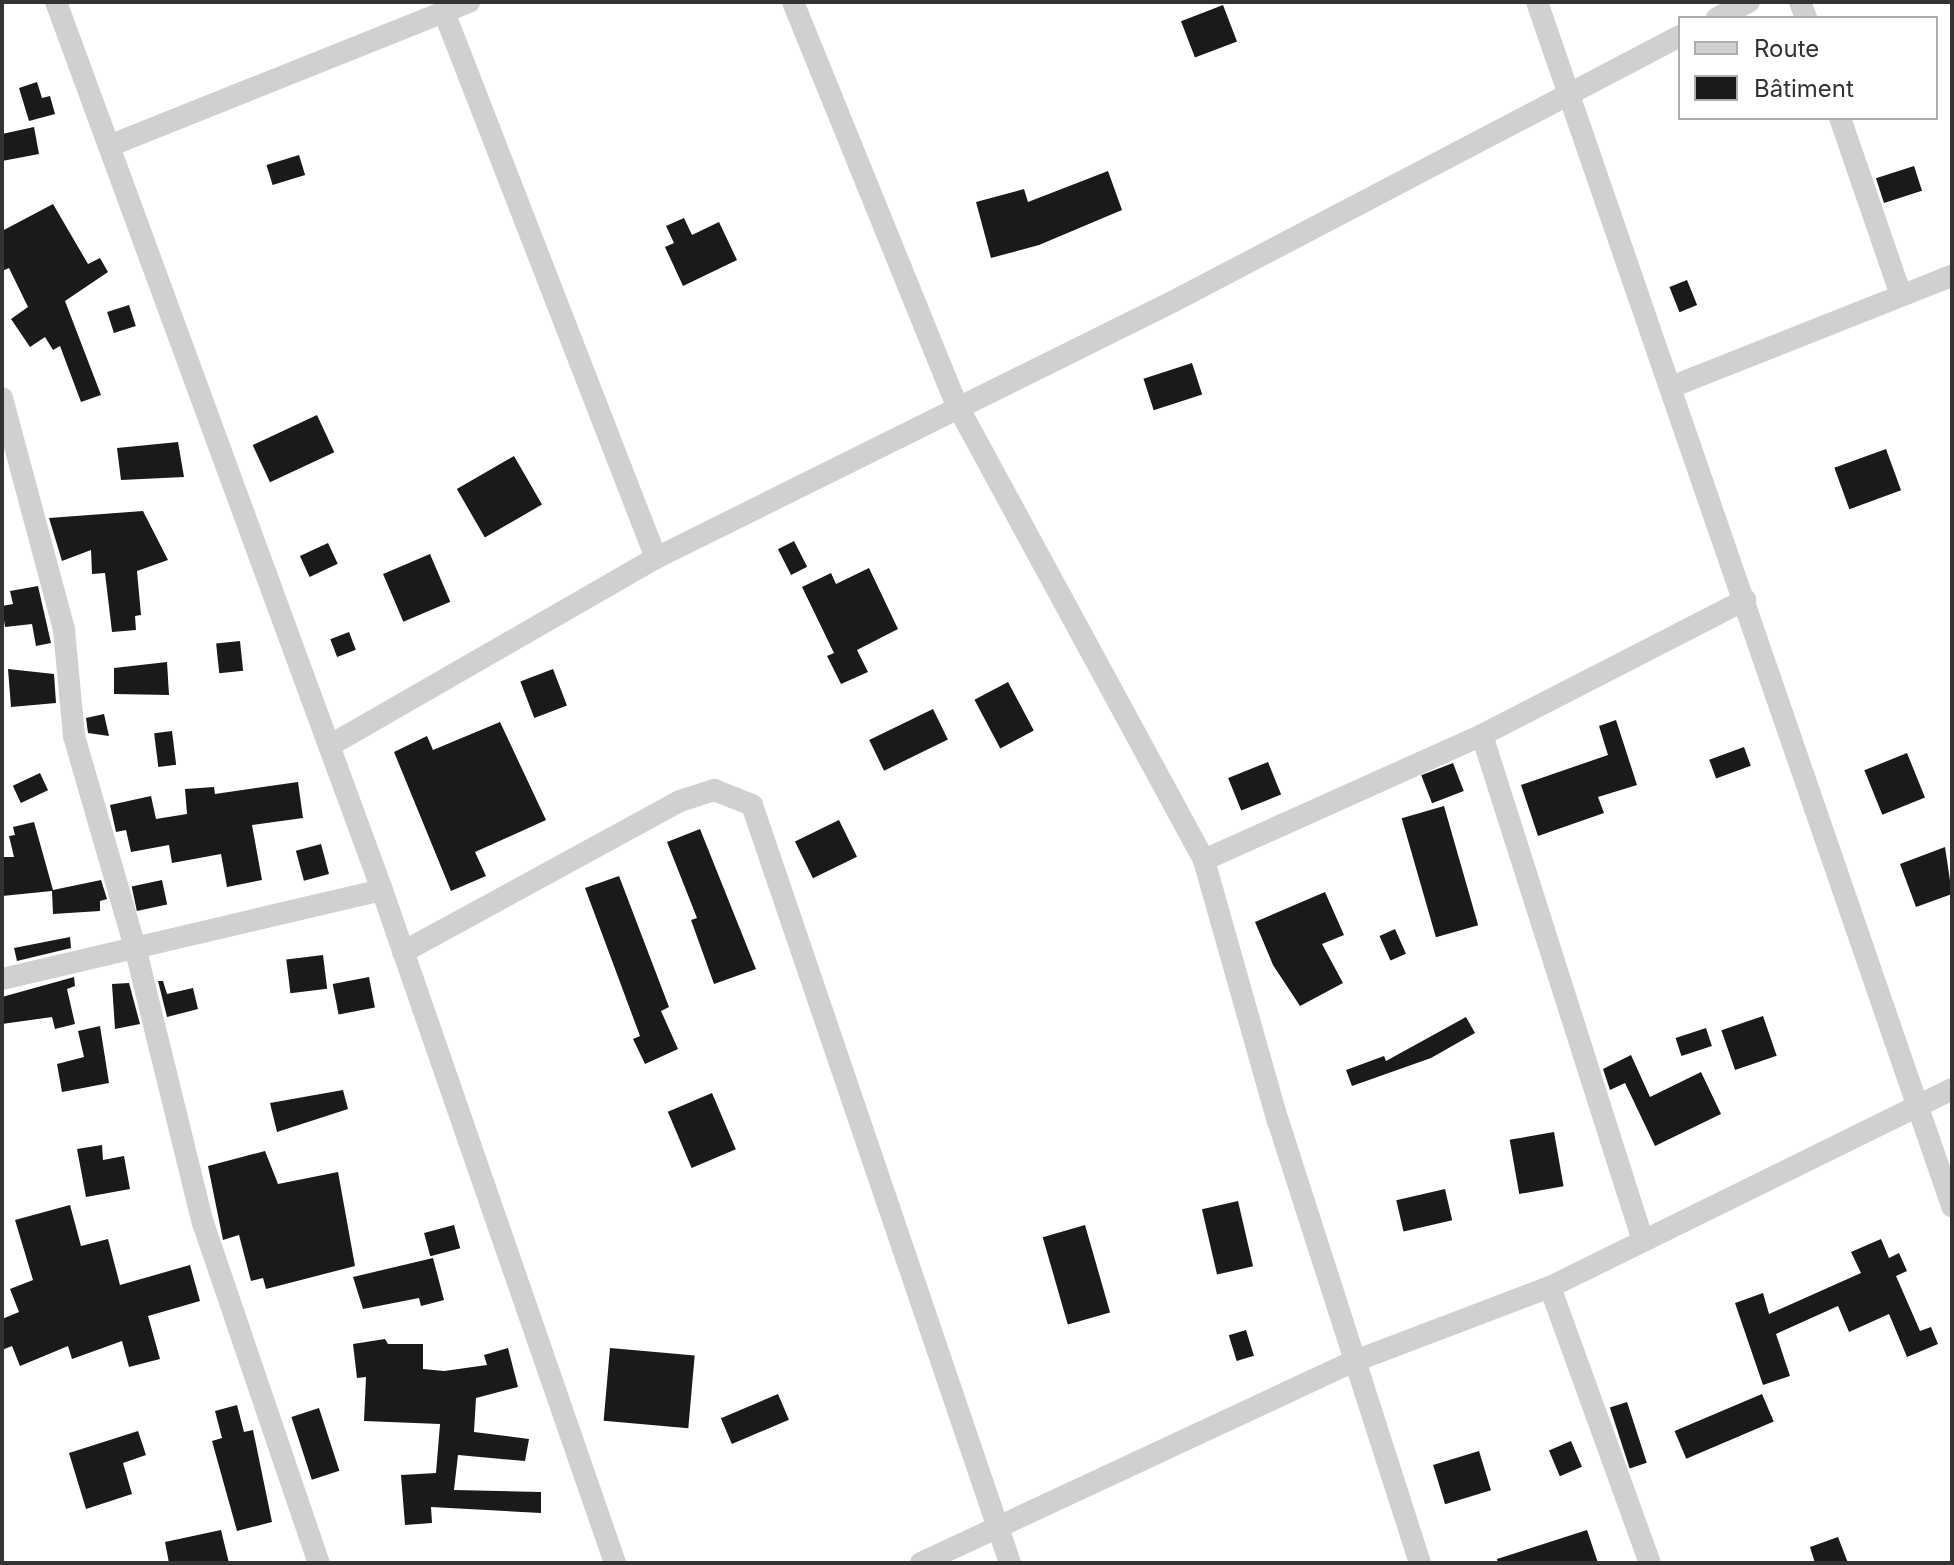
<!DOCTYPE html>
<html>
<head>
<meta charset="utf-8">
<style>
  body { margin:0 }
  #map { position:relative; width:1954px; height:1565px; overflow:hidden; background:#fff; font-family:Inter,sans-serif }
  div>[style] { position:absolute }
  .building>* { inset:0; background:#1a1a1a; transform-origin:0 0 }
  .minor>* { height:22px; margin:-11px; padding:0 11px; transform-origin:11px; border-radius:11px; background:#d0d0d0 }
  span { translate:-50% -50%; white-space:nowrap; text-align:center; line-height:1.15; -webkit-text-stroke:8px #fff; paint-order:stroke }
  .frame { position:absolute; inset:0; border:4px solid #333; pointer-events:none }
  .legend { position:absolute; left:1678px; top:16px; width:260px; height:104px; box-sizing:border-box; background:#fff; border:2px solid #adadad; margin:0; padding:10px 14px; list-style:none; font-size:24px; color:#333 }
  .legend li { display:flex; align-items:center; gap:16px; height:40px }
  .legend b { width:40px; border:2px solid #adadad }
</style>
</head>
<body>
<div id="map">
  <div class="building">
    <i style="left:1223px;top:5px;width:39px;height:45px;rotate:69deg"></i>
    <i style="clip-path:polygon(37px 82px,42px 98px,50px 96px,55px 114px,29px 121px,19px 88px)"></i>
    <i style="clip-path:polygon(34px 127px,39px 154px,2px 161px,2px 134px)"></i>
    <i style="left:299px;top:155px;width:21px;height:34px;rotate:73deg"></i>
    <i style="left:1914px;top:166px;width:26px;height:40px;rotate:72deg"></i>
    <i style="clip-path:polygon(1108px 171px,1122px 210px,1039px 245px,991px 258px,976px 202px,1024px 189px,1028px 202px)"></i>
    <i style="clip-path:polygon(53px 204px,88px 264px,100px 258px,108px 272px,65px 301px,101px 395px,81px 402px,60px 346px,53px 350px,45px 337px,30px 347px,11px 319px,28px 307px,9px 268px,2px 271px,2px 231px)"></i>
    <i style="clip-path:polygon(684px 218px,692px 235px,719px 222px,737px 260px,683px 286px,665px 247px,674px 243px,666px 226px)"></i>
    <i style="left:1687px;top:280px;width:27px;height:19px;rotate:68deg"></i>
    <i style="left:129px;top:305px;width:22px;height:23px;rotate:72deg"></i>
    <i style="left:1192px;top:363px;width:33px;height:51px;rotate:72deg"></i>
    <i style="left:317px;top:415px;width:41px;height:71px;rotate:65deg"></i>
    <i style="clip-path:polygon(178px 442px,184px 477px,121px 480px,117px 448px)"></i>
    <i style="left:1886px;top:449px;width:44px;height:55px;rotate:70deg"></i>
    <i style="left:514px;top:456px;width:56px;height:66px;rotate:60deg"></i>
    <i style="clip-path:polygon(143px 511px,168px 560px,137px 571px,141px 615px,135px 616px,136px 630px,112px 632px,105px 573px,92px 574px,91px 550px,62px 561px,49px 518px)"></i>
    <i style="left:794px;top:541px;width:29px;height:18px;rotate:63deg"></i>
    <i style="left:328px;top:543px;width:23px;height:31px;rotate:65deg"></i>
    <i style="left:430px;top:554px;width:52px;height:51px;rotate:67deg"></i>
    <i style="clip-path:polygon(869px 568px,898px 629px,857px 650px,868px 672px,841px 684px,827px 656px,834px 653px,802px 587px,831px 573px,836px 584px)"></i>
    <i style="clip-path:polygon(38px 586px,51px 643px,36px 646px,32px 624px,5px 627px,2px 606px,13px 604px,10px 591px)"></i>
    <i style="left:349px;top:632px;width:19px;height:20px;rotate:69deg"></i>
    <i style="left:240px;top:641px;width:30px;height:24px;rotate:84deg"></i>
    <i style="clip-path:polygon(167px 662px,169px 695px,114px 694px,114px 668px)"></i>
    <i style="clip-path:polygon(8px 669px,54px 674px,56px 703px,11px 707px)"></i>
    <i style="left:553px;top:669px;width:39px;height:35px;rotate:69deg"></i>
    <i style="left:1008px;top:682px;width:55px;height:38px;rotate:62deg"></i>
    <i style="left:933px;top:709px;width:34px;height:71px;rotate:64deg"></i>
    <i style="clip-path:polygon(104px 714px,109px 736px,88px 733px,86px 718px)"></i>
    <i style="clip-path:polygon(1616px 720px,1637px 785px,1598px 797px,1604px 813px,1538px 836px,1521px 785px,1608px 755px,1599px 726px)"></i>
    <i style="clip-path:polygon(500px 722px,546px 820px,475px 852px,486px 876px,451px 891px,394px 752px,427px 736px,433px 750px)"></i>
    <i style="left:172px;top:731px;width:34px;height:18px;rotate:83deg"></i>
    <i style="left:1744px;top:747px;width:20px;height:37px;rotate:70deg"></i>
    <i style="left:1907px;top:753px;width:48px;height:46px;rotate:68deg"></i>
    <i style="left:1268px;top:762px;width:35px;height:43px;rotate:68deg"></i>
    <i style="left:1453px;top:763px;width:30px;height:34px;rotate:69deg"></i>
    <i style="left:40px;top:773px;width:19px;height:30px;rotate:65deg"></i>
    <i style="clip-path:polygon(298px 782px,303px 818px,252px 825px,262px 880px,227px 887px,221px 854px,172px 863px,169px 845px,131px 852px,126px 830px,116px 832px,110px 805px,151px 796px,156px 819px,187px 814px,185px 789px,214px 787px,215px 794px)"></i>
    <i style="left:1444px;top:806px;width:124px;height:44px;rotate:74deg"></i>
    <i style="left:839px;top:820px;width:41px;height:49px;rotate:64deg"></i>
    <i style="clip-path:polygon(34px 822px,53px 890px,101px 880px,107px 899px,100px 901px,100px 911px,53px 914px,52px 891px,2px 896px,2px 857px,14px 857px,9px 836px,15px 835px,13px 827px)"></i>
    <i style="clip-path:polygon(700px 829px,756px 969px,714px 984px,691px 920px,697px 918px,667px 842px)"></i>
    <i style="left:321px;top:844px;width:31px;height:26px;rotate:75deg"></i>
    <i style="clip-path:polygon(1945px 847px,1952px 894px,1916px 907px,1900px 864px)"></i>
    <i style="clip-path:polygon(619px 876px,669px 1007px,661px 1011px,678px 1049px,645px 1064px,633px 1039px,640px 1036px,585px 888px)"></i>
    <i style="left:162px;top:880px;width:25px;height:31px;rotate:78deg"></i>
    <i style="clip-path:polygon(1325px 892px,1344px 935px,1322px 944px,1343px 983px,1300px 1006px,1273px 965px,1255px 922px)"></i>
    <i style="left:1395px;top:929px;width:27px;height:17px;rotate:66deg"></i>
    <i style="clip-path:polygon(70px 937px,71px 948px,17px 961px,14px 948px)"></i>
    <i style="left:323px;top:955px;width:34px;height:37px;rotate:83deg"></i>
    <i style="clip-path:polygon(74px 977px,75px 986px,67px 989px,75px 1024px,55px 1029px,52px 1017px,2px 1024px,2px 997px)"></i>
    <i style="left:369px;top:977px;width:31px;height:37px;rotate:79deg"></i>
    <i style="clip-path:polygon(158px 981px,163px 981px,167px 994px,193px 988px,198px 1009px,167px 1017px)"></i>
    <i style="clip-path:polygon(129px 983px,140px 1024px,115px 1029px,112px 984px)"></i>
    <i style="left:1763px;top:1016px;width:42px;height:44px;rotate:71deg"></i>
    <i style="clip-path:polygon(1466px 1017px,1475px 1033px,1431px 1058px,1352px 1086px,1346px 1070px,1384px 1056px,1386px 1061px)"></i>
    <i style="clip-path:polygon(100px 1026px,109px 1083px,62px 1092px,57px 1064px,84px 1057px,78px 1031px)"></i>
    <i style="left:1706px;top:1028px;width:19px;height:32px;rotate:72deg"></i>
    <i style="clip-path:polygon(1631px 1055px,1650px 1097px,1701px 1072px,1721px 1114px,1655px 1146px,1625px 1083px,1610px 1090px,1603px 1069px)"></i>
    <i style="clip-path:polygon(343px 1090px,348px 1109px,277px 1132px,270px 1103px)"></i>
    <i style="left:712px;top:1093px;width:61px;height:48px;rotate:67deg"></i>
    <i style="left:1554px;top:1132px;width:55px;height:45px;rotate:80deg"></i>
    <i style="clip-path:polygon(102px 1145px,103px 1160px,124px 1156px,130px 1189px,86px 1197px,77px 1149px)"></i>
    <i style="clip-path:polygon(265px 1151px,278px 1184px,338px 1172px,355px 1266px,266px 1289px,263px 1278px,251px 1281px,239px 1235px,223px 1240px,208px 1166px)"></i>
    <i style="left:1445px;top:1189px;width:32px;height:50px;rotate:77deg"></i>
    <i style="left:1238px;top:1201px;width:67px;height:37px;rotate:77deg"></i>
    <i style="clip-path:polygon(70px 1205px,81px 1246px,108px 1239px,120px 1285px,190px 1265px,200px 1301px,148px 1316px,160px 1359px,129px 1367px,122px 1341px,72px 1359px,68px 1346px,20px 1366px,12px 1346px,2px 1350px,2px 1319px,19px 1312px,10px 1289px,33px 1280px,15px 1220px)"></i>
    <i style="left:454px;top:1225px;width:24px;height:31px;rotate:75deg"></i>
    <i style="left:1085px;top:1225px;width:91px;height:44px;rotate:74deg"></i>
    <i style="clip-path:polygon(1881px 1239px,1889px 1258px,1899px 1253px,1907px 1271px,1896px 1276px,1920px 1331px,1931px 1327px,1938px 1344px,1907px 1357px,1889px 1314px,1849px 1332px,1838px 1306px,1776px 1334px,1790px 1376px,1763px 1385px,1735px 1303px,1763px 1293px,1769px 1314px,1861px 1273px,1851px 1252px)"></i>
    <i style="clip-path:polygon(433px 1258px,444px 1300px,421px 1306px,419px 1298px,363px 1309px,353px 1277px)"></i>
    <i style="left:1246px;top:1330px;width:27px;height:18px;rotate:73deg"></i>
    <i style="clip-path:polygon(385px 1339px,388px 1344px,423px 1344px,423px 1369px,444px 1371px,487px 1365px,484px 1355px,508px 1348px,518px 1387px,476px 1398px,474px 1432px,529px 1439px,525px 1461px,458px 1455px,454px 1490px,541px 1492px,541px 1513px,431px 1507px,432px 1523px,405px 1525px,401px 1475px,436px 1473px,440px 1424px,364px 1421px,366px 1377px,357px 1378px,353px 1344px)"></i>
    <i style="left:610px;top:1348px;width:85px;height:73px;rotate:5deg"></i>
    <i style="left:778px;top:1394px;width:28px;height:62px;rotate:67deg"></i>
    <i style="left:1762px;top:1394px;width:30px;height:95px;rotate:67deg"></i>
    <i style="left:1627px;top:1402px;width:64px;height:18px;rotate:72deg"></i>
    <i style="clip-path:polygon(237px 1405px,244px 1432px,253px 1430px,272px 1522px,237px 1531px,212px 1441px,222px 1438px,215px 1411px)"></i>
    <i style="left:319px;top:1408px;width:66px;height:29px;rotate:72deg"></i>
    <i style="clip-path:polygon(138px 1431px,146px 1455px,123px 1463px,132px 1494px,86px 1509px,69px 1453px)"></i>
    <i style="left:1571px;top:1441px;width:28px;height:24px;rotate:67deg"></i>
    <i style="left:1479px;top:1451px;width:41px;height:48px;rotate:73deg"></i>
    <i style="clip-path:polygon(221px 1530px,229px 1563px,169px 1563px,165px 1542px)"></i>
    <i style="clip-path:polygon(1587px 1530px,1598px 1563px,1498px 1563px,1497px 1559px)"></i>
    <i style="clip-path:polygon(1838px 1537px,1848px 1563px,1815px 1563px,1810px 1547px)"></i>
  </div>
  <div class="minor">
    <i style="left:56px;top:2px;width:946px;rotate:69.84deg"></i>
    <i style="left:382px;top:890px;width:712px;rotate:70.9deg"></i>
    <i style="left:793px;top:2px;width:435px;rotate:67.9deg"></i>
    <i style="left:957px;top:405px;width:518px;rotate:61.5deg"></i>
    <i style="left:1537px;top:2px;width:1274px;rotate:70.98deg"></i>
    <i style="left:1800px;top:2px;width:17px;rotate:69deg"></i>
    <i style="left:444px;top:12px;width:586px;rotate:68.78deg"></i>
    <i style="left:1717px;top:18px;width:36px;rotate:-27deg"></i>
    <i style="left:1840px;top:118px;width:187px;rotate:71deg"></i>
    <i style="left:109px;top:146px;width:388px;rotate:-21.8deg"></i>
    <i style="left:1671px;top:387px;width:302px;rotate:-21.6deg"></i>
    <i style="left:2px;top:398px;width:240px;rotate:75deg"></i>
    <i style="left:64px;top:630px;width:106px;rotate:84.6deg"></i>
    <i style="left:74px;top:736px;width:220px;rotate:73.9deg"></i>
    <i style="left:135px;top:947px;width:284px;rotate:76.2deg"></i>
    <i style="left:203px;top:1223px;width:359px;rotate:71.2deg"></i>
    <i style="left:1482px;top:735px;width:531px;rotate:72.35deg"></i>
    <i style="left:329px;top:746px;width:377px;rotate:-29.9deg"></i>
    <i style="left:656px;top:558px;width:578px;rotate:-26.39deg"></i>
    <i style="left:1174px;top:301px;width:571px;rotate:-27.64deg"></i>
    <i style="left:403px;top:952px;width:315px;rotate:-28.6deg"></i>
    <i style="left:680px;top:801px;width:36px;rotate:-18deg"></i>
    <i style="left:714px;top:790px;width:41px;rotate:21.5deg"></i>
    <i style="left:752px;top:805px;width:801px;rotate:71.2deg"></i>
    <i style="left:2px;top:979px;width:390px;rotate:-13.2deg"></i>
    <i style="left:1550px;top:1287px;width:294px;rotate:70.1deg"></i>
    <i style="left:921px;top:1563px;width:479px;rotate:-25deg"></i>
    <i style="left:1355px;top:1361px;width:209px;rotate:-20.8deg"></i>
    <i style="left:1550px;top:1287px;width:448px;rotate:-26.2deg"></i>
    <i style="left:1420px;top:1563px;width:463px;rotate:-107.8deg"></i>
    <i style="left:1278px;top:1122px;width:272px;rotate:-105.8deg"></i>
    <i style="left:1204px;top:860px;width:305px;rotate:-24.2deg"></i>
    <i style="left:1482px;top:735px;width:296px;rotate:-27.2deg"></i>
  </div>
  <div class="frame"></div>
  <ul class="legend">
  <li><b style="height:10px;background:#d0d0d0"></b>Route</li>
  <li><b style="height:22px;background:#1a1a1a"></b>Bâtiment</li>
  </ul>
</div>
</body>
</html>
